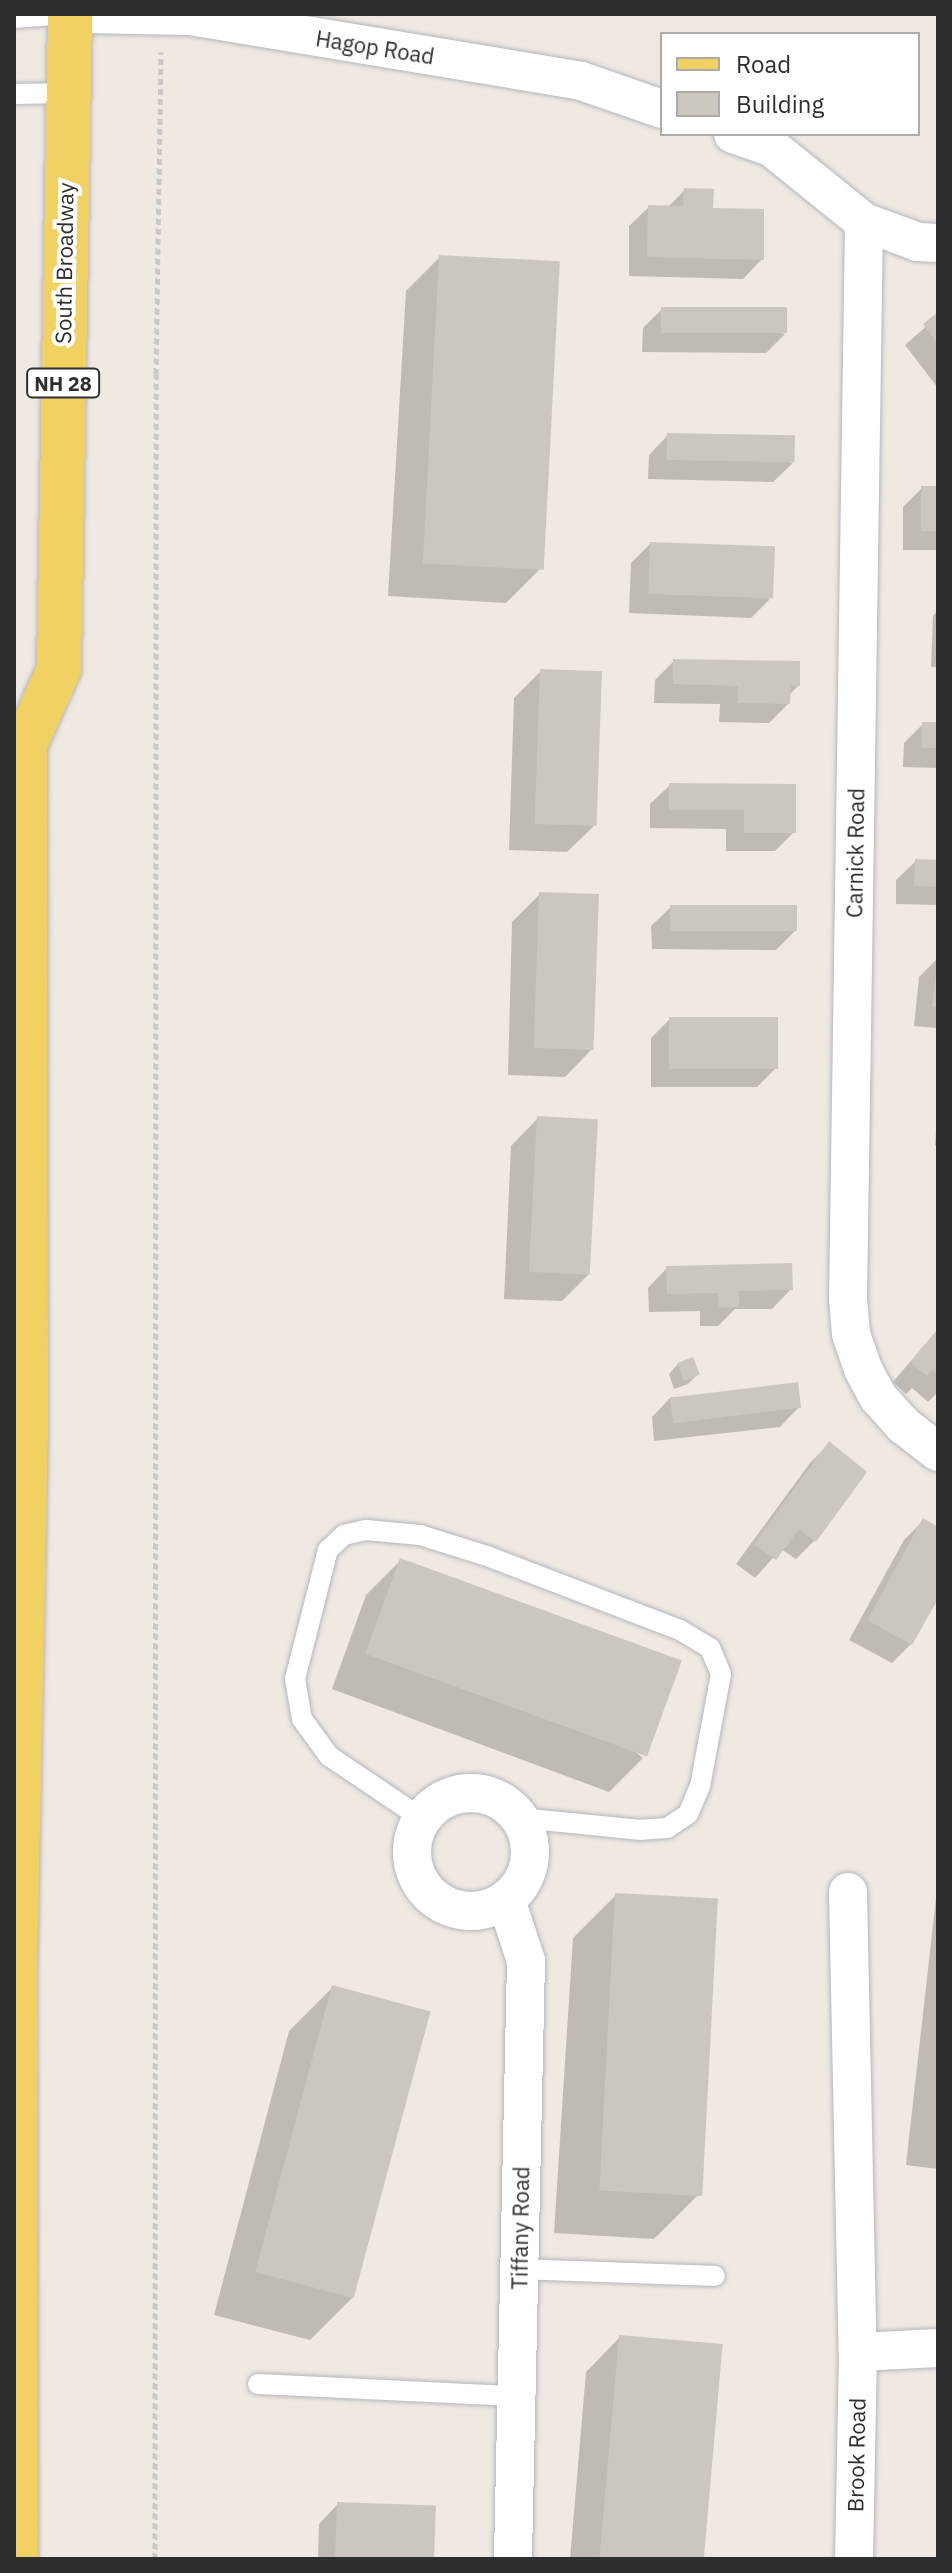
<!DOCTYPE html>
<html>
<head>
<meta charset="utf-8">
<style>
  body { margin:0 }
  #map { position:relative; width:952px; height:2573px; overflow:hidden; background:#efe9e1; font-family:"IBM Plex Sans",sans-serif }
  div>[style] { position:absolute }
  .shadow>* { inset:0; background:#0003 }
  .building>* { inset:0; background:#cbc7bf; transform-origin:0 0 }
  .path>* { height:5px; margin-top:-2.5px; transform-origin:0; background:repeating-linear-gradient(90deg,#c9c9c9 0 6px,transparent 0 10px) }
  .roads { filter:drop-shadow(0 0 2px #b4b7c1) drop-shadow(0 0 2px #b4b7c1) }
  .service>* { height:20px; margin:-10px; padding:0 10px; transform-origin:10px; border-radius:10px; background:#fff }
  .minor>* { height:38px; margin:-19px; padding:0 19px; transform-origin:19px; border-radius:19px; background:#fff }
  .minor>.ring { margin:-19px; padding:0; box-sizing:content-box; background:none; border:38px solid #fff; border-radius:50% }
  .primary>* { height:44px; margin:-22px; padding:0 22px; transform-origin:22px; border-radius:22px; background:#f2d163 }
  span { translate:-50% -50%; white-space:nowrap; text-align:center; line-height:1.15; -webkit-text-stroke:8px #fff; paint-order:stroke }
  .shield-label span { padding:2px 6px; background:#fff; border:2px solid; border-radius:6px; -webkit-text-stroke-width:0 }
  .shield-label { font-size:20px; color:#2e2e2e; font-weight:700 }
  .street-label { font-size:22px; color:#2e2e2e }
  .frame { position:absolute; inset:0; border:16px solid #2e2e2e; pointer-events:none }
  .legend { position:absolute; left:660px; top:32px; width:260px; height:104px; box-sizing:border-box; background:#fff; border:2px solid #ababab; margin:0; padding:10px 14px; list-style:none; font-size:24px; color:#2e2e2e }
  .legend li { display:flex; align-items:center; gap:16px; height:40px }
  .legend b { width:40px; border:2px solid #ababab }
</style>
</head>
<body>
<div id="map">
  <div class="shadow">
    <i style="clip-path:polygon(685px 190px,711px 210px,762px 259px,743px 279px,629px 276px,629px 226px,649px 207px,668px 207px)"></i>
    <i style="clip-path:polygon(440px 257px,540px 569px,506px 603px,388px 596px,406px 291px)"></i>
    <i style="clip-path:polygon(662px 309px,785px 334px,766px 353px,642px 352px,643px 328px)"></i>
    <i style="clip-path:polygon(938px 316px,938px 388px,905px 345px)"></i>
    <i style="clip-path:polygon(668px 435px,793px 463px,773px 482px,648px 479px,649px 455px)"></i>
    <i style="clip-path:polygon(922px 488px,938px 488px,938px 550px,903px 550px,903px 507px)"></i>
    <i style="clip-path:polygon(650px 544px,770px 599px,751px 618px,629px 613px,631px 563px)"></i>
    <i style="clip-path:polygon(938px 610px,938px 667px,931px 667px,933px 616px)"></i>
    <i style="clip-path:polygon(674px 661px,798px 686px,789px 695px,788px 704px,769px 723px,719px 722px,720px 704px,654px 703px,655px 680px)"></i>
    <i style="clip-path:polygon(541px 671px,595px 825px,567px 852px,509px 850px,514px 698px)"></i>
    <i style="clip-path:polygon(923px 724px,938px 724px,938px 768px,903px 767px,904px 743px)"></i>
    <i style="clip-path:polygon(670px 785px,794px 786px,794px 832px,775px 851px,726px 851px,726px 829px,650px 828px,650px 804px)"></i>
    <i style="clip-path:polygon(916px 861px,938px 862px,938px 905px,896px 904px,896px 880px)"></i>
    <i style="clip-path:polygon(540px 894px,592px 1049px,565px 1077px,508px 1075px,512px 922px)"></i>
    <i style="clip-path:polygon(671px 907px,795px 931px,776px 950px,652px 949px,651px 926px)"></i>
    <i style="clip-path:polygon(938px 958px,938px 1028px,914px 1026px,919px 977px)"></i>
    <i style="clip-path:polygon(670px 1019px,776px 1068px,757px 1087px,651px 1087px,651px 1038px)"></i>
    <i style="clip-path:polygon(938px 1104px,938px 1146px,935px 1145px)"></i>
    <i style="clip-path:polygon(538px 1118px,589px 1274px,562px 1301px,504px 1299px,511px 1146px)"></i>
    <i style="clip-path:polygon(667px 1268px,791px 1289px,772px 1309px,735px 1309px,718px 1326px,700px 1326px,700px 1311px,649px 1312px,648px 1288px)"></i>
    <i style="clip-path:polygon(938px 1329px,938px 1392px,928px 1402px,912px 1388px,906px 1394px,893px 1382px)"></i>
    <i style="clip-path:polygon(678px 1364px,698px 1374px,688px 1384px,674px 1389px,669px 1374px)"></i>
    <i style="clip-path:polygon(671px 1397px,799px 1407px,780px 1427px,654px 1441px,652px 1417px)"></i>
    <i style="clip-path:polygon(829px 1444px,815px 1540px,796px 1559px,781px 1549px,755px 1578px,736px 1564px,810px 1463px)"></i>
    <i style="clip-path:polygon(923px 1521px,938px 1529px,938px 1595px,911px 1644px,892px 1663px,849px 1640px,904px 1540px)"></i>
    <i style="clip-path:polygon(401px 1560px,643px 1758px,609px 1792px,332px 1689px,366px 1595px)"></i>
    <i style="clip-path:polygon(938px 1880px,938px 2169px,906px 2165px)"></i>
    <i style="clip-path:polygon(616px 1895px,697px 2196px,654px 2239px,554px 2233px,573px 1938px)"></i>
    <i style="clip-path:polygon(332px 1988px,353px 2297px,310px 2340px,214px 2315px,289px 2031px)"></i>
    <i style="clip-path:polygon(620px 2337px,703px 2559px,570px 2559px,586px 2372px)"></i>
    <i style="clip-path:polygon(338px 2504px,432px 2559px,318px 2559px,319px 2524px)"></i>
  </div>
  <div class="building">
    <i style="clip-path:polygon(684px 188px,714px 189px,713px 208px,764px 209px,764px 260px,647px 257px,648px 205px,683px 206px)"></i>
    <i style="left:439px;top:255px;width:121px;height:309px;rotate:3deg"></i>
    <i style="left:661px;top:307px;width:126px;height:26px"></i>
    <i style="clip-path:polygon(938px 312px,938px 344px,923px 324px)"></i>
    <i style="left:667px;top:433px;width:128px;height:27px;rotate:1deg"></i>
    <i style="left:921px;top:486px;width:17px;height:45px"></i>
    <i style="left:650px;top:542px;width:125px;height:52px;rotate:2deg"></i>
    <i style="clip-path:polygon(673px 659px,800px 661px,800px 686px,791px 686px,790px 704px,738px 703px,738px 686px,673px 684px)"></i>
    <i style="left:540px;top:669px;width:62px;height:155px;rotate:2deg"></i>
    <i style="left:922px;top:722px;width:16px;height:26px"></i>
    <i style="clip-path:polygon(669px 783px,796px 784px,796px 833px,744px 833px,744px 810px,669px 810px)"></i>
    <i style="left:915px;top:859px;width:23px;height:27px;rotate:2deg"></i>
    <i style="left:539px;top:892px;width:60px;height:156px;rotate:2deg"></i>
    <i style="left:670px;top:905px;width:127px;height:26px"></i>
    <i style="clip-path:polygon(936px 971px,938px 971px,938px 1008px,932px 1007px)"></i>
    <i style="left:669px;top:1017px;width:109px;height:52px"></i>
    <i style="left:537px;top:1116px;width:61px;height:156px;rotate:3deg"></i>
    <i style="clip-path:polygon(792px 1263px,793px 1290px,739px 1291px,739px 1307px,718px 1308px,718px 1293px,667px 1294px,666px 1266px)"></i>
    <i style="clip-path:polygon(938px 1329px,938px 1375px,932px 1370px,927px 1376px,910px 1362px)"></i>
    <i style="left:693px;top:1357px;width:19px;height:17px;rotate:69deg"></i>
    <i style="left:798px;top:1382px;width:26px;height:129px;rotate:83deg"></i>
    <i style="clip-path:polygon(829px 1441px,867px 1472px,816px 1542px,799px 1529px,776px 1560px,754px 1544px)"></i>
    <i style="clip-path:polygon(923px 1518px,938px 1527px,938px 1599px,912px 1645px,867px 1620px)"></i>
    <i style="left:400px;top:1558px;width:300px;height:102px;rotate:20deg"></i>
    <i style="left:615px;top:1893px;width:103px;height:298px;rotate:3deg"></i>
    <i style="left:332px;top:1985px;width:102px;height:297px;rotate:15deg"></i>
    <i style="left:619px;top:2335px;width:104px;height:225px;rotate:5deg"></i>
    <i style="left:337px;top:2502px;width:99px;height:57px;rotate:2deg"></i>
  </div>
  <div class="path">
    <i style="left:155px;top:2559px;width:2185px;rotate:-89.97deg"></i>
    <i style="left:156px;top:374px;width:322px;rotate:-89.1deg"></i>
  </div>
  <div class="roads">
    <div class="service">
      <i style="left:14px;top:18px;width:52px;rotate:-4.4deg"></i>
      <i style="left:14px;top:94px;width:53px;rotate:-1.1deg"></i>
      <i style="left:421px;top:1818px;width:111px;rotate:-146deg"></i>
      <i style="left:329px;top:1756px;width:46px;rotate:-126.1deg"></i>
      <i style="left:302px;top:1719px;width:41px;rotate:-99.9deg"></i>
      <i style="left:295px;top:1679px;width:133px;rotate:-75.7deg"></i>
      <i style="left:328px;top:1550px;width:22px;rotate:-43deg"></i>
      <i style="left:344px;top:1535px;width:23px;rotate:-13deg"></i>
      <i style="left:366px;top:1530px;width:54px;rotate:5.3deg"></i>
      <i style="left:420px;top:1535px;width:70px;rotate:17.4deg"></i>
      <i style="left:487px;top:1556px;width:207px;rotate:21deg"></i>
      <i style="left:680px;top:1630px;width:35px;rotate:31deg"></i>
      <i style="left:710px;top:1648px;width:28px;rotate:67deg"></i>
      <i style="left:721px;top:1674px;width:114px;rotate:100.6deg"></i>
      <i style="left:700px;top:1786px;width:30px;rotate:113deg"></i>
      <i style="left:688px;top:1814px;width:25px;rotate:146deg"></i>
      <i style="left:667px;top:1828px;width:26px;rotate:176deg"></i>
      <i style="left:641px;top:1830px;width:122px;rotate:-174.3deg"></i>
      <i style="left:519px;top:2269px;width:196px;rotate:2deg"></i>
      <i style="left:258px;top:2384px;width:258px;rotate:2.7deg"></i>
    </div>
    <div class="minor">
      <i style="left:83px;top:14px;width:107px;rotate:1.1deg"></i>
      <i style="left:190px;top:16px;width:396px;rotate:9.4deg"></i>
      <i style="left:581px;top:81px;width:86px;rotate:19.1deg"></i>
      <i style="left:733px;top:134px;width:40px;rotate:18.9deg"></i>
      <i style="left:771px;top:147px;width:119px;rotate:38.9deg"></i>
      <i style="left:864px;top:222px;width:58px;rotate:20.3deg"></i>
      <i style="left:918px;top:242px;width:20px;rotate:3deg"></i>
      <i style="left:864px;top:222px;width:1077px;rotate:90.85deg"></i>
      <i style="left:848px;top:1299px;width:35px;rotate:85deg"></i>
      <i style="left:851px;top:1334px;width:37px;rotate:71deg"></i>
      <i style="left:863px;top:1369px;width:32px;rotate:62deg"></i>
      <i style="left:878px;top:1397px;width:38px;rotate:48deg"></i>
      <i style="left:903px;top:1425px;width:44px;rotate:37.6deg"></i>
      <i class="ring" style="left:412px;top:1793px;width:80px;height:80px"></i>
      <i style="left:848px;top:1892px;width:460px;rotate:88.8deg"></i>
      <i style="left:858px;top:2352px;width:207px;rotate:91.1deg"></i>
      <i style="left:506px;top:1900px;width:64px;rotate:71.8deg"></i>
      <i style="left:526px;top:1961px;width:598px;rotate:91.25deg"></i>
      <i style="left:858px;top:2352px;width:80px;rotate:-2.9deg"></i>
    </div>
    <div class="primary">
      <i style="left:16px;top:2559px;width:586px;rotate:-90.1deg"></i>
      <i style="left:15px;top:1973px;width:542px;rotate:-88.84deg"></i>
      <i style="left:26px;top:1431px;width:686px;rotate:-90.08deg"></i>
      <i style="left:25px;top:745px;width:83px;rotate:-65.9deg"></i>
      <i style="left:59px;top:669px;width:655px;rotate:-89.04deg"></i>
    </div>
  </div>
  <div class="shield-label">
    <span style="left:63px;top:383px">NH 28</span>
  </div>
  <div class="street-label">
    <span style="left:375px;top:47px;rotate:9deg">Hagop Road</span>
    <span style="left:64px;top:263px;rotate:-89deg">South Broadway</span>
    <span style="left:855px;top:853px;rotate:-89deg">Carnick Road</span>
    <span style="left:520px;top:2228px;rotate:-89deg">Tiffany Road</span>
    <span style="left:856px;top:2455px;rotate:-89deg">Brook Road</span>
  </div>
  <div class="frame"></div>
  <ul class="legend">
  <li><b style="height:10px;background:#f2d163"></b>Road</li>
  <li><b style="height:22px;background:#cbc7bf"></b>Building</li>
  </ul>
</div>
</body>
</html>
